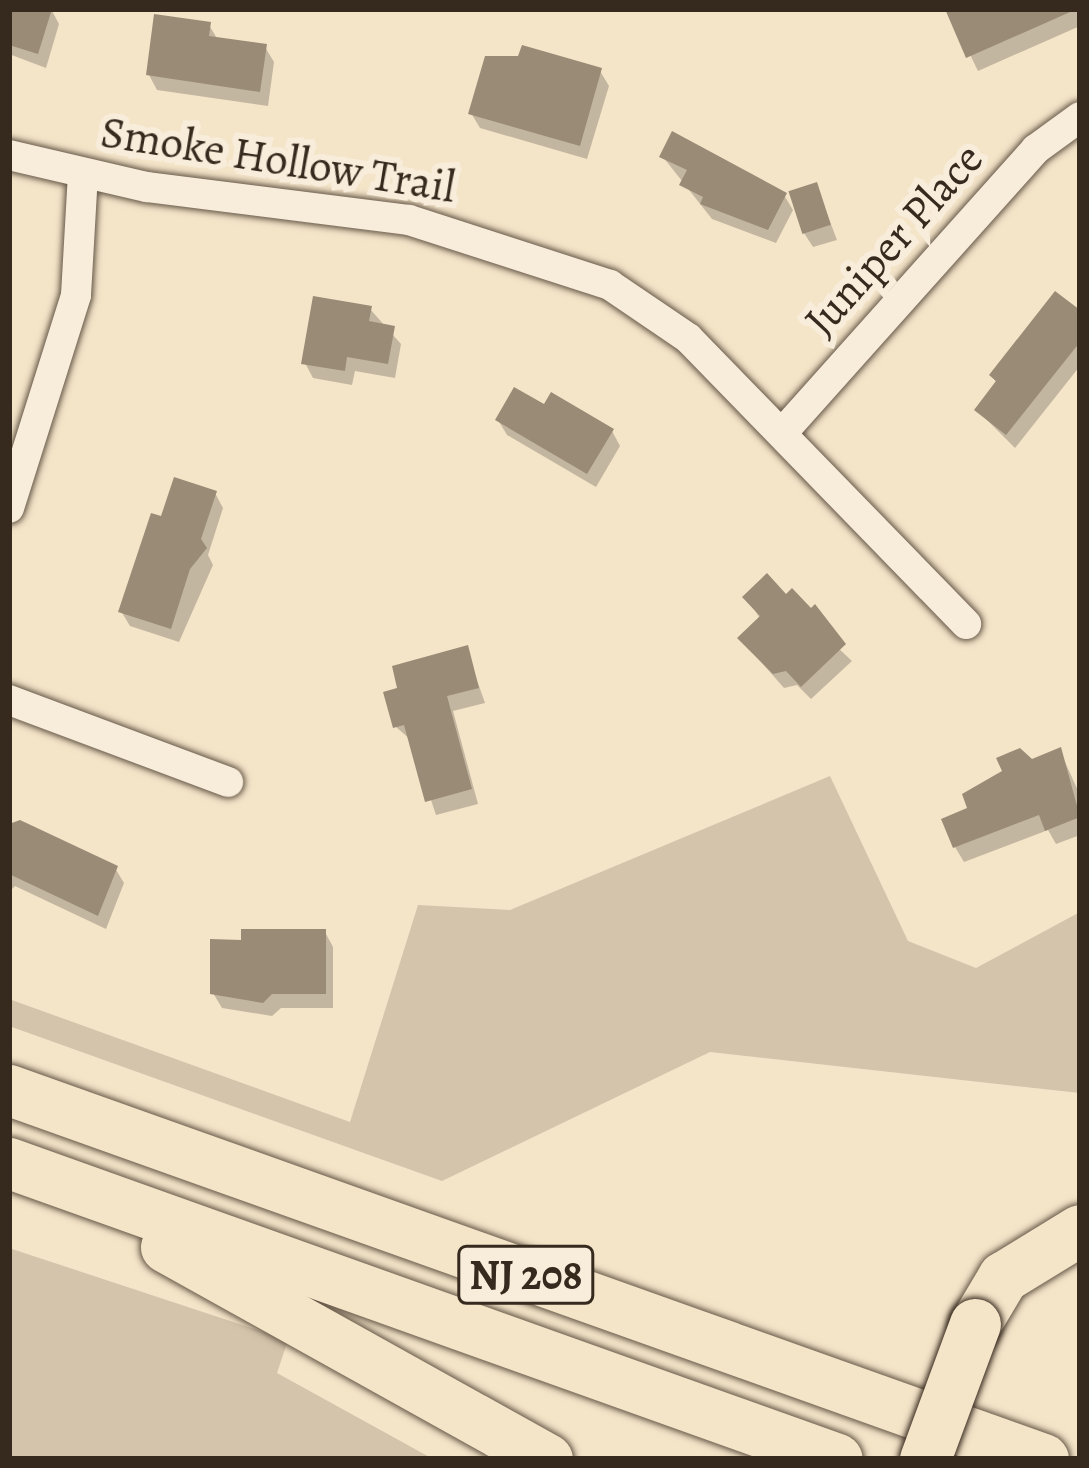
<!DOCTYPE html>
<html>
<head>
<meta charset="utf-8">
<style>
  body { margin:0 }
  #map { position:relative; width:1089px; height:1468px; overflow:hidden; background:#f4e4c8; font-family:Alegreya,serif }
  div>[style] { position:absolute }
  .green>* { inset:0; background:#d4c4ab }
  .shadow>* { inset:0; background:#0003 }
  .building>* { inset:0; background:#998b76; transform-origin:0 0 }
  .roads { filter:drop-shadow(0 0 3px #665848) drop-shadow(0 0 3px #665848) }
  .minor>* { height:30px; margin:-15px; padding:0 15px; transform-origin:15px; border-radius:15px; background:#f8eddb }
  .trunk>* { height:51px; margin:-25.5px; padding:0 25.5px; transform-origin:25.5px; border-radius:25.5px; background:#f4e4c8 }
  .bridges { filter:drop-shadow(0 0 3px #362a1e) drop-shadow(0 0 3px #362a1e) }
  .trunk-bridge>* { height:51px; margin:-25.5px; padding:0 25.5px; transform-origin:25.5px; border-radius:25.5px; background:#f4e4c8 }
  span { translate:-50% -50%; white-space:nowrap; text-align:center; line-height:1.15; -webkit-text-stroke:12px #f8eddb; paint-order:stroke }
  .shield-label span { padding:3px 9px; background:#f8eddb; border:3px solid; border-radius:9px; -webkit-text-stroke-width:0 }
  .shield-label { font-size:42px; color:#362a1e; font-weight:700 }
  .street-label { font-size:45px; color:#362a1e }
  .frame { position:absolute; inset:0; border:12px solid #362a1e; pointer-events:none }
</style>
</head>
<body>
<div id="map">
  <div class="green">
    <i style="clip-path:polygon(830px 776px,908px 941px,976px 968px,1080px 912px,1080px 1093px,710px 1052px,442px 1181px,9px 1026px,9px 999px,350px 1122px,418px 905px,510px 910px)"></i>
    <i style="clip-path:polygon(9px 1248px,288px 1340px,277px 1373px,433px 1459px,9px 1459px)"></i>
  </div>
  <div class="shadow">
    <i style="clip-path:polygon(9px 9px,51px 9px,59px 24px,46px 68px,9px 54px)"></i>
    <i style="clip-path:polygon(948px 9px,1076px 9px,1080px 26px,978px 71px)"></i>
    <i style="clip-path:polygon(209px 25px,218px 40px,265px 47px,274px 62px,268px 106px,157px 90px,149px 75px)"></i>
    <i style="clip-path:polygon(600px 71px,609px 86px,587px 159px,480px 128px,471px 113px)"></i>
    <i style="clip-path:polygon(663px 157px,784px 195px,793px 210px,776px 243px,712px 219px)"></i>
    <i style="clip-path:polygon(816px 185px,837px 240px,813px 247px,804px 233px)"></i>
    <i style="clip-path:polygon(370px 309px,401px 344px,395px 378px,355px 371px,352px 385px,313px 378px,305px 363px)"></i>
    <i style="clip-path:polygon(1080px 314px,1080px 366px,1015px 448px,977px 410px,998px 385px,992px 376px)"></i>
    <i style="clip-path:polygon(545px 408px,612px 431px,620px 446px,596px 487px,507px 435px,498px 420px)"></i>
    <i style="clip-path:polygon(215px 493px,223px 508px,208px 555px,213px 565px,179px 642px,130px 626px,121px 611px,163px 520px)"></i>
    <i style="clip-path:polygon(746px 597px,786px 599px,852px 661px,811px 699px,797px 685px,784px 688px,741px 639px,761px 620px)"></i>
    <i style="clip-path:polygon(466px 649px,485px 703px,453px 711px,478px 804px,436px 815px,411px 740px,396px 727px,401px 690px)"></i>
    <i style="clip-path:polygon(1060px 751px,1080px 795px,1080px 835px,1056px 844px,1048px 830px,964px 862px,955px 847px,971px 810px,1005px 772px)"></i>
    <i style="clip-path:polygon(22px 824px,115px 868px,124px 883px,106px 929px,15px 886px,9px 892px,9px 827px)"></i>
    <i style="clip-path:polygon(325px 932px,333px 947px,333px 1008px,281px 1008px,272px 1016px,222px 1008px,213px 993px,244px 943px)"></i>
  </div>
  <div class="building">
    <i style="clip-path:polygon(9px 9px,52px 9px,38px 54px,9px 45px)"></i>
    <i style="clip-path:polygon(945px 9px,1077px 9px,966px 58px)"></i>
    <i style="clip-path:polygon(154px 14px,211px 22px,209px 36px,267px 44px,260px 92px,146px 75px)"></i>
    <i style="clip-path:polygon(522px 45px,602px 68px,580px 146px,468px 114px,485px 56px,518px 56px)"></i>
    <i style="clip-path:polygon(672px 131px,787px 193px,768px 230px,700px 204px,703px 197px,679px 185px,687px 170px,659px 157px)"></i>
    <i style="left:817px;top:182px;width:45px;height:30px;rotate:72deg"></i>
    <i style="clip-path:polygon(1055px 291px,1080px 310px,1080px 342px,1006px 435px,974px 410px,996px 381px,989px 375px)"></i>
    <i style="clip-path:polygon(313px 296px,372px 306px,369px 321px,395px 326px,388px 364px,347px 357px,345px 371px,301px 364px)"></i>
    <i style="clip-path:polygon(514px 387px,544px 404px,551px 392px,614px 429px,587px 474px,495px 420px)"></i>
    <i style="clip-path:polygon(174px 477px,217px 491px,201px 539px,207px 548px,190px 569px,171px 629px,118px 612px,151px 513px,161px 516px)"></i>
    <i style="clip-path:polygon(767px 573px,786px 594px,792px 588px,811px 608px,815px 604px,846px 644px,801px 687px,786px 671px,773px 674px,737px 638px,760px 616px,742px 597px)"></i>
    <i style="clip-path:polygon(468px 645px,479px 688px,447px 696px,472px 789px,425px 802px,404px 725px,393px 728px,383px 692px,397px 688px,392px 666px)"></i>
    <i style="clip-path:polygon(1061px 747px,1080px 817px,1045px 831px,1039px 815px,953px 848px,941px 819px,967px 808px,962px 794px,1002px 771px,996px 758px,1020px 748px,1032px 759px)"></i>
    <i style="clip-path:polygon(20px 820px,118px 866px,98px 916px,9px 874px,9px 824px)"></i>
    <i style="clip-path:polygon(241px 929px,326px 929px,326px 994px,272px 994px,263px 1003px,210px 994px,210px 939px,241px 940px)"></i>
  </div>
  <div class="roads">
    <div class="minor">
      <i style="left:9px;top:155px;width:142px;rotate:13.1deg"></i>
      <i style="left:147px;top:187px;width:264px;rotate:7.2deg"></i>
      <i style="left:409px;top:220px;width:211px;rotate:17.9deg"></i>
      <i style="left:610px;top:285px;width:94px;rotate:34.2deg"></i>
      <i style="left:688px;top:338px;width:399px;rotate:45.8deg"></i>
      <i style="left:783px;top:432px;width:380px;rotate:-48.2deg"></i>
      <i style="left:1036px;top:149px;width:54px;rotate:-36deg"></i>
      <i style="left:9px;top:508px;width:223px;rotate:-72.5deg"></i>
      <i style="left:76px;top:295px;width:120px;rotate:-86.7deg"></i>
      <i style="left:9px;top:700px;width:234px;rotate:20.5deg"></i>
    </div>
    <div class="trunk">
      <i style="left:9px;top:1090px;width:1098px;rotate:19.64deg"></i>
      <i style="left:9px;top:1163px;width:879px;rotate:19.67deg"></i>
      <i style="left:166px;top:1247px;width:436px;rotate:29.1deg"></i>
      <i style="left:975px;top:1324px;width:55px;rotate:-59.2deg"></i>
      <i style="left:1003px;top:1277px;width:90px;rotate:-31.4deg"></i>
    </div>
  </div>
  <div class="bridges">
    <div class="trunk-bridge">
      <i style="left:925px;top:1459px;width:144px;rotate:-69.7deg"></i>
    </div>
  </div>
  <div class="shield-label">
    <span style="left:526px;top:1275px">NJ 208</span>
  </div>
  <div class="street-label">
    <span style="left:278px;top:160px;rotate:9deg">Smoke Hollow Trail</span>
    <span style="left:894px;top:240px;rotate:-48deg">Juniper Place</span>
  </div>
  <div class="frame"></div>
</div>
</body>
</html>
